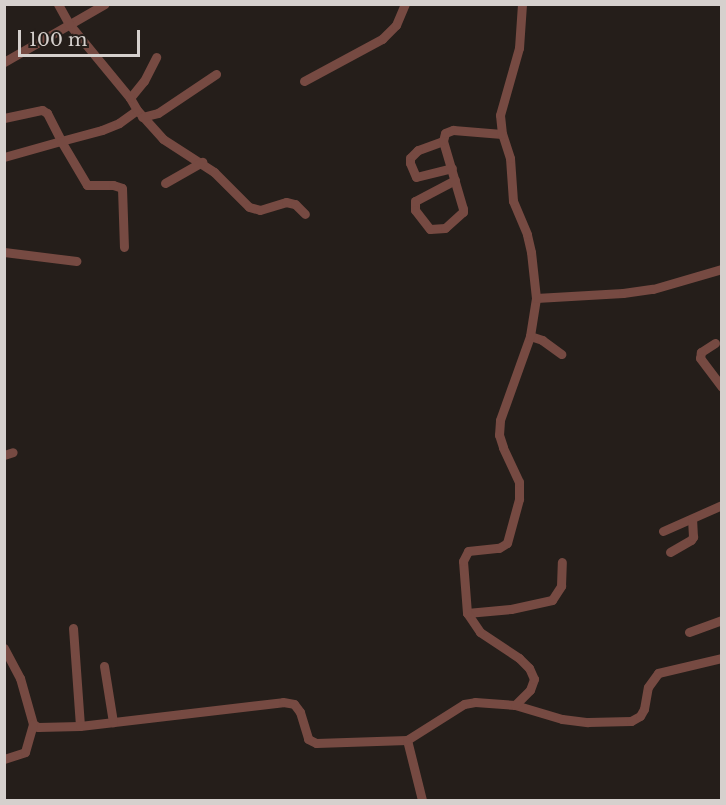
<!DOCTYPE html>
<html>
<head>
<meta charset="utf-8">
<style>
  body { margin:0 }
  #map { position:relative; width:726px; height:805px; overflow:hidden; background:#251e1a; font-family:"Libre Baskerville",serif }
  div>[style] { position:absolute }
  .minor>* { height:9px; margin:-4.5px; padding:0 4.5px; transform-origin:4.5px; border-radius:4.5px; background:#764a42 }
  span { translate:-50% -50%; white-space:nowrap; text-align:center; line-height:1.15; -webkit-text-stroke:4.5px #251e1a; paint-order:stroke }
  .frame { position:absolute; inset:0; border:6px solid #d5d0cd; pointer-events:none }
  .scale { position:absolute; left:18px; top:30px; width:122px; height:27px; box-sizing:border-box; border:3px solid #d5d0cd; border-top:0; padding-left:8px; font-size:18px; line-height:21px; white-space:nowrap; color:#d5d0cd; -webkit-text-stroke:4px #251e1a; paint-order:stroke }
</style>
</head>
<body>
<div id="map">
  <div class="minor">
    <i style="left:4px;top:62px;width:116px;rotate:-29.9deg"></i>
    <i style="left:304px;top:81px;width:89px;rotate:-28.3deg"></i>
    <i style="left:382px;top:39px;width:20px;rotate:-45deg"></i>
    <i style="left:396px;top:25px;width:23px;rotate:-67deg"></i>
    <i style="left:130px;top:98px;width:22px;rotate:-51deg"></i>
    <i style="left:144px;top:81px;width:27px;rotate:-63deg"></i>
    <i style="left:137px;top:110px;width:39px;rotate:48deg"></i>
    <i style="left:163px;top:139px;width:61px;rotate:32.9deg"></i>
    <i style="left:214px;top:172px;width:49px;rotate:45deg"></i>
    <i style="left:249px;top:207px;width:11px;rotate:15deg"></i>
    <i style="left:260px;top:210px;width:27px;rotate:-17deg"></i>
    <i style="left:286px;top:202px;width:9px;rotate:13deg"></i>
    <i style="left:295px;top:204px;width:14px;rotate:45deg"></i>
    <i style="left:142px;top:117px;width:16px;rotate:-14deg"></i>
    <i style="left:158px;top:113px;width:70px;rotate:-33.9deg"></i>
    <i style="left:4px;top:118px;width:39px;rotate:-12deg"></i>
    <i style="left:42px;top:110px;width:6px;rotate:31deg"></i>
    <i style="left:47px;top:113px;width:31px;rotate:63deg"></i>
    <i style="left:61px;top:141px;width:42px;rotate:-15deg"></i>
    <i style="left:102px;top:130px;width:18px;rotate:-22deg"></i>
    <i style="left:119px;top:123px;width:22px;rotate:-36deg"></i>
    <i style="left:137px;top:110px;width:14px;rotate:-120deg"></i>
    <i style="left:130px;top:98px;width:96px;rotate:-129.5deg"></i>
    <i style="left:69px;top:24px;width:23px;rotate:-119deg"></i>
    <i style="left:443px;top:141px;width:27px;rotate:160deg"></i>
    <i style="left:418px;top:150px;width:11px;rotate:135deg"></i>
    <i style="left:410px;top:158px;width:5px;rotate:90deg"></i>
    <i style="left:410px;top:163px;width:15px;rotate:67deg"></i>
    <i style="left:416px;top:177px;width:37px;rotate:-14deg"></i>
    <i style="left:4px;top:157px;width:59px;rotate:-15.7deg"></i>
    <i style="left:61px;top:141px;width:51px;rotate:59.4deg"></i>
    <i style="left:87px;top:185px;width:26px"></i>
    <i style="left:113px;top:185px;width:9px;rotate:18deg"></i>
    <i style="left:122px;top:188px;width:59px;rotate:88.1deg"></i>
    <i style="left:455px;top:180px;width:45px;rotate:152.3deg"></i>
    <i style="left:415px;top:201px;width:9px;rotate:90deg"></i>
    <i style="left:415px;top:210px;width:24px;rotate:52deg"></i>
    <i style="left:430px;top:229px;width:15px;rotate:-4deg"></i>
    <i style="left:445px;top:228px;width:24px;rotate:-42deg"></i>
    <i style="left:463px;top:212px;width:3px;rotate:-90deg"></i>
    <i style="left:463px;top:209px;width:71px;rotate:-106.4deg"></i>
    <i style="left:443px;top:141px;width:8px;rotate:-76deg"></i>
    <i style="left:445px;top:133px;width:9px;rotate:-21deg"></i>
    <i style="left:453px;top:130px;width:49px;rotate:4.7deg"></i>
    <i style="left:165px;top:183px;width:43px;rotate:-29.6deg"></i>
    <i style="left:4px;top:252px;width:73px;rotate:7.1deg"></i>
    <i style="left:536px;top:298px;width:87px;rotate:-3.3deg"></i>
    <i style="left:623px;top:293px;width:30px;rotate:-8deg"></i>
    <i style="left:653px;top:289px;width:72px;rotate:-16.2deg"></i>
    <i style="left:530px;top:336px;width:13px;rotate:18deg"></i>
    <i style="left:542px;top:340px;width:24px;rotate:36deg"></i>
    <i style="left:715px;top:343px;width:17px;rotate:147deg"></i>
    <i style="left:701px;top:352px;width:6px;rotate:99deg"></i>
    <i style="left:700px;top:358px;width:36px;rotate:53deg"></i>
    <i style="left:4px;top:455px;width:9px;rotate:-18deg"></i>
    <i style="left:663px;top:531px;width:64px;rotate:-23.8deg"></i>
    <i style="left:670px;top:552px;width:24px;rotate:-30deg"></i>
    <i style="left:691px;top:540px;width:4px;rotate:-56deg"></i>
    <i style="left:693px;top:537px;width:18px;rotate:-93deg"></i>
    <i style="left:467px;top:613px;width:44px;rotate:-5.2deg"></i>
    <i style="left:511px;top:609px;width:42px;rotate:-12.4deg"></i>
    <i style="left:552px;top:600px;width:17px;rotate:-57deg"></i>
    <i style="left:561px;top:586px;width:24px;rotate:-88deg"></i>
    <i style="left:73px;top:628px;width:98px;rotate:85.9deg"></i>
    <i style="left:689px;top:632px;width:35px;rotate:-20deg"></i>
    <i style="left:4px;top:648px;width:34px;rotate:62deg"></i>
    <i style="left:20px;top:678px;width:48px;rotate:74.2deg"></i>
    <i style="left:33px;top:724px;width:6px;rotate:31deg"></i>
    <i style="left:38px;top:727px;width:42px;rotate:-1.4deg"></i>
    <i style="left:80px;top:726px;width:204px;rotate:-6.7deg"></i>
    <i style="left:283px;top:702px;width:11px;rotate:10deg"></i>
    <i style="left:294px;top:704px;width:10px;rotate:53deg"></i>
    <i style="left:300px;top:712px;width:28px;rotate:73deg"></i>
    <i style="left:308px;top:739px;width:9px;rotate:27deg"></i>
    <i style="left:316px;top:743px;width:91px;rotate:-1.9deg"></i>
    <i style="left:104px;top:666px;width:57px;rotate:80.9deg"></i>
    <i style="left:515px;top:705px;width:49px;rotate:16.6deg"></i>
    <i style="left:562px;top:719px;width:26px;rotate:7deg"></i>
    <i style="left:588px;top:722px;width:43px;rotate:-1.3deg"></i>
    <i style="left:631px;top:721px;width:10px;rotate:-29deg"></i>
    <i style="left:640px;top:716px;width:8px;rotate:-60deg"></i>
    <i style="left:644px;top:709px;width:22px;rotate:-80deg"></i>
    <i style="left:648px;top:687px;width:17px;rotate:-54deg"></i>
    <i style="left:658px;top:673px;width:66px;rotate:-13.2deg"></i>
    <i style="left:4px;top:759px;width:22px;rotate:-18deg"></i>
    <i style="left:25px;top:752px;width:29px;rotate:-74deg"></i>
    <i style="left:422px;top:800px;width:62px;rotate:-104deg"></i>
    <i style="left:407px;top:740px;width:67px;rotate:-32.3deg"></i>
    <i style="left:464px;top:704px;width:11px;rotate:-10deg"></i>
    <i style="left:475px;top:702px;width:40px;rotate:4.3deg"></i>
    <i style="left:515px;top:705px;width:21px;rotate:-45deg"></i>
    <i style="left:530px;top:690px;width:12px;rotate:-70deg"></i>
    <i style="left:534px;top:679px;width:12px;rotate:-114deg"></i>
    <i style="left:529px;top:668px;width:14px;rotate:-135deg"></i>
    <i style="left:519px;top:658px;width:47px;rotate:-146.3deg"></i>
    <i style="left:480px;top:632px;width:23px;rotate:-124deg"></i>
    <i style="left:467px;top:613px;width:52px;rotate:-94.4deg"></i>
    <i style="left:463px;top:561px;width:11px;rotate:-63deg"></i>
    <i style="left:468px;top:551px;width:31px;rotate:-6deg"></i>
    <i style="left:499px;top:548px;width:9px;rotate:-32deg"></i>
    <i style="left:507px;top:543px;width:46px;rotate:-74.7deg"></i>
    <i style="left:519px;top:499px;width:17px;rotate:-90deg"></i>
    <i style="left:519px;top:482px;width:38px;rotate:-115deg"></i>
    <i style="left:503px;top:447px;width:13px;rotate:-108deg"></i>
    <i style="left:499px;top:435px;width:15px;rotate:-86deg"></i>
    <i style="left:500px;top:420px;width:89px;rotate:-70.3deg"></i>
    <i style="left:530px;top:336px;width:38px;rotate:-81deg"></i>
    <i style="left:536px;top:298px;width:46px;rotate:-96.2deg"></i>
    <i style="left:531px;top:252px;width:18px;rotate:-103deg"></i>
    <i style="left:527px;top:234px;width:36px;rotate:-113deg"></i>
    <i style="left:513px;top:201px;width:43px;rotate:-94deg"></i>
    <i style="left:510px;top:158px;width:25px;rotate:-108deg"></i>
    <i style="left:502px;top:134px;width:19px;rotate:-96deg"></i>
    <i style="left:500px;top:115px;width:70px;rotate:-74.2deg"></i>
    <i style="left:519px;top:48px;width:44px;rotate:-86.1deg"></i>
  </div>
  <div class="frame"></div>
  <div class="scale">100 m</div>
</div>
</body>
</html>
